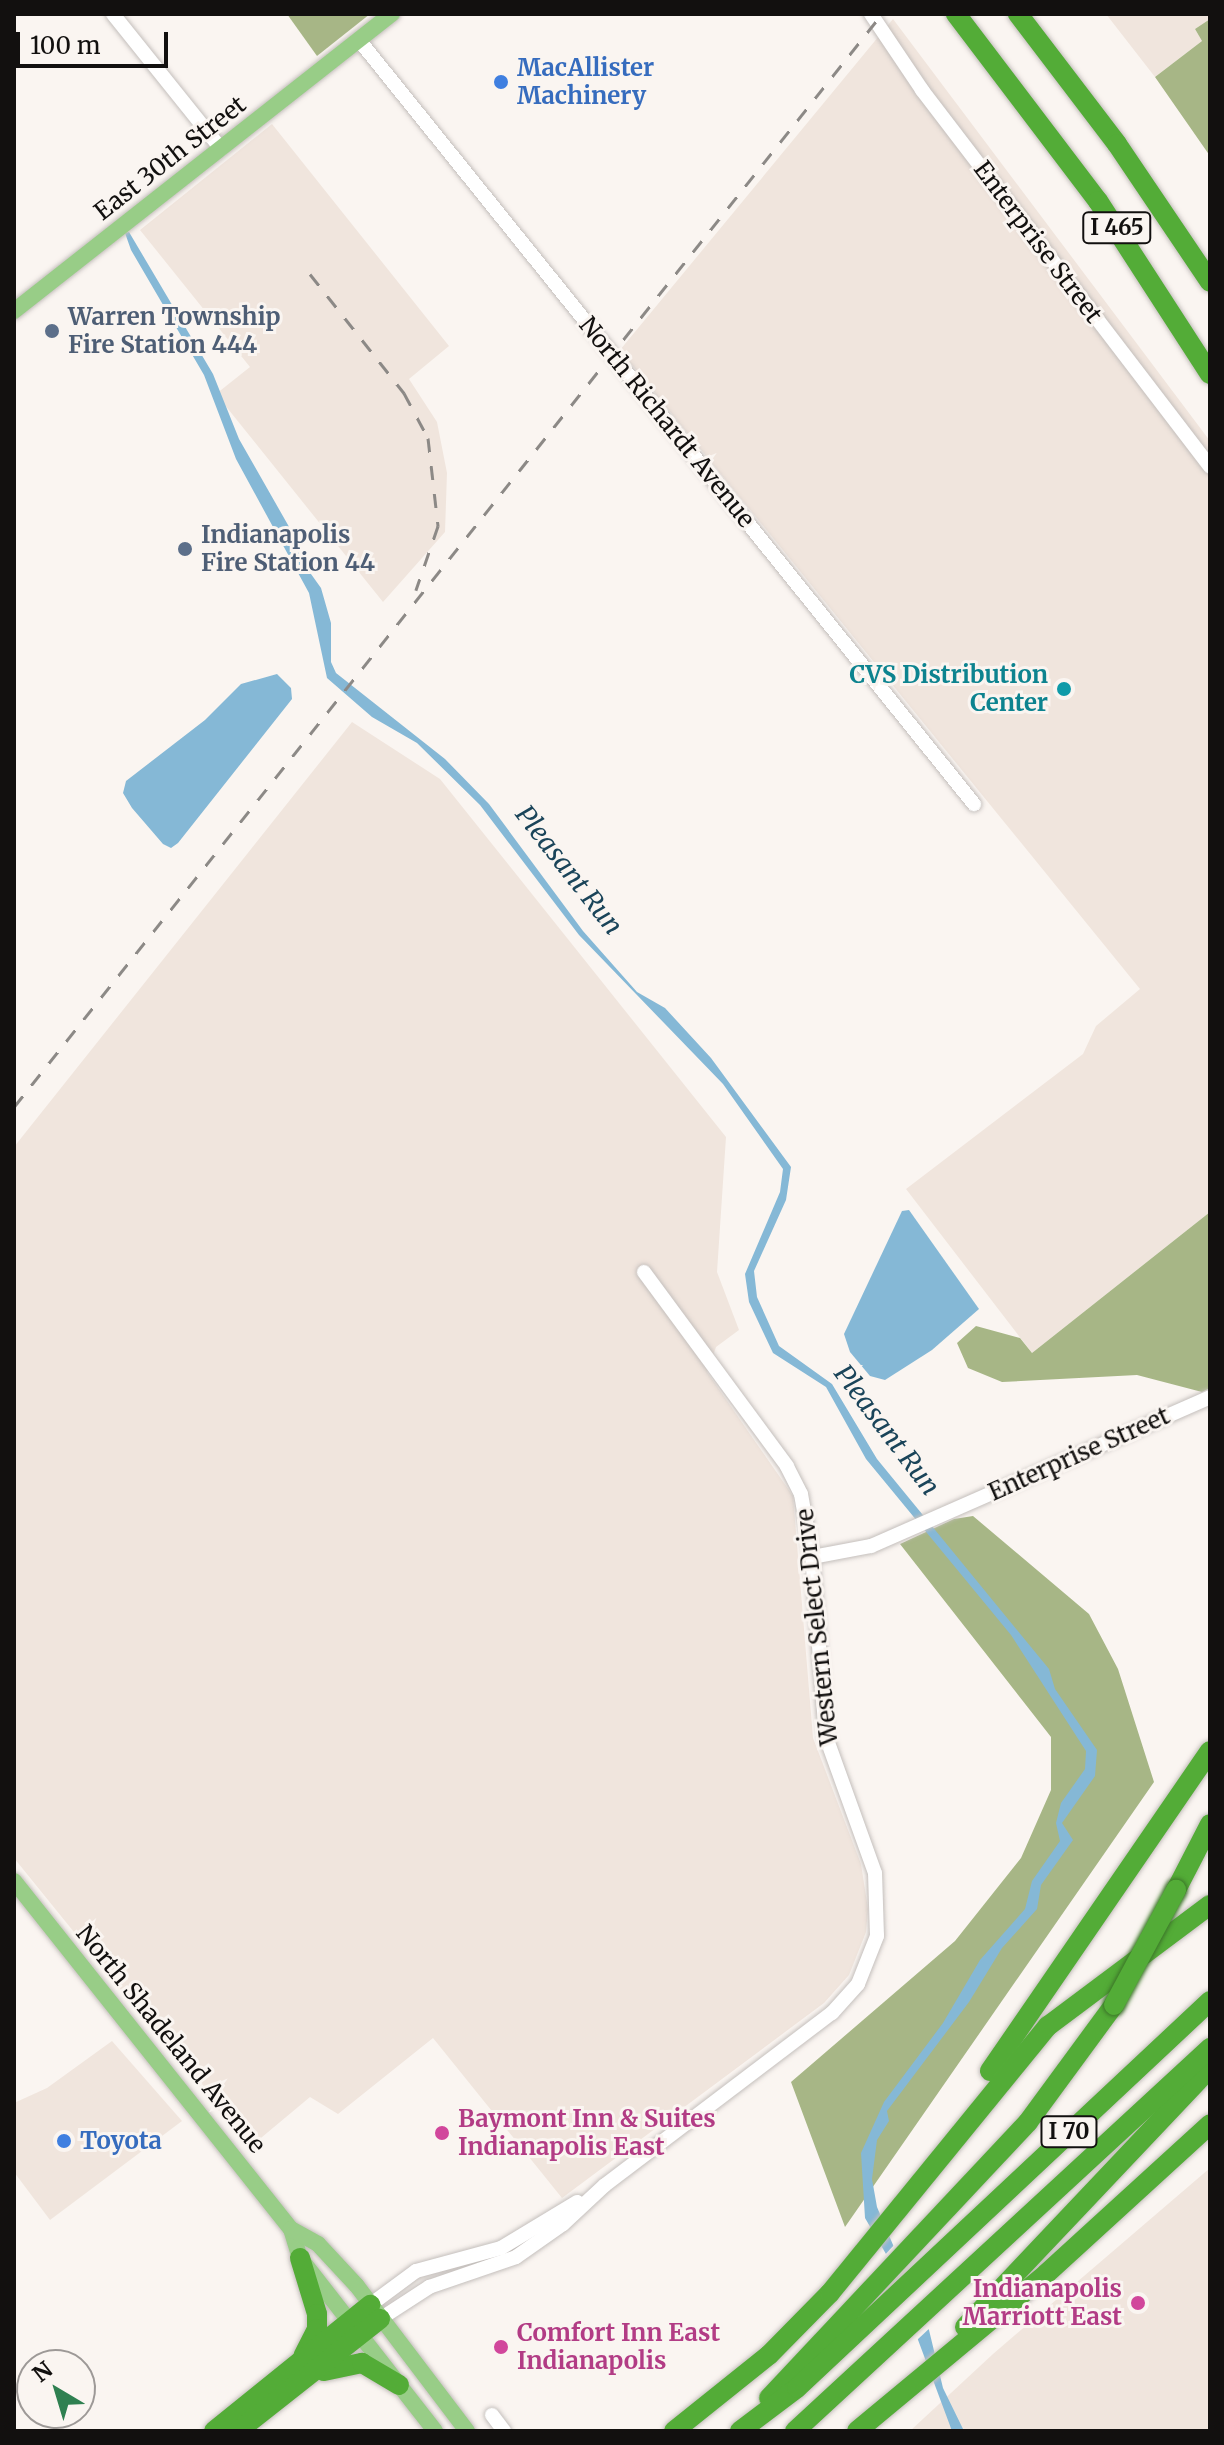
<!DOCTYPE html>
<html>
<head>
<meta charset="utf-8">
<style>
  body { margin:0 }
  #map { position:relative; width:1224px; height:2445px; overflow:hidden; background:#faf5f1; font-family:Merriweather,serif }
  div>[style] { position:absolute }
  .built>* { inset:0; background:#f0e5dd }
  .green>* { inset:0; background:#dfeac9 }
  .round { border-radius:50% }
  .forest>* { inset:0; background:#a7b686 }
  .water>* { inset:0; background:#85b8d6 }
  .pier>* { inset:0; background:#faf5f1 }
  .roads { filter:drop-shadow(0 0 2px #c4bfbc) drop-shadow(0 0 2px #c4bfbc) }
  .minor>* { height:14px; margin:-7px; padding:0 7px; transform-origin:7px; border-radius:7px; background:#fff }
  .major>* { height:16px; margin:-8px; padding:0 8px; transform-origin:8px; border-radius:8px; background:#98cd87 }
  .highway>* { height:20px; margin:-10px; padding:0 10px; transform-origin:10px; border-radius:10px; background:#53ac37 }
  .rail>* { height:3px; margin-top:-1.5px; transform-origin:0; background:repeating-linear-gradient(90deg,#8c8986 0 14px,transparent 0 28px) }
  .bridges { filter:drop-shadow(0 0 2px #3c7529) drop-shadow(0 0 2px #3c7529) }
  .highway-bridge>* { height:20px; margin:-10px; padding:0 10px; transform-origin:10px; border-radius:10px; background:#53ac37 }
  .dots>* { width:22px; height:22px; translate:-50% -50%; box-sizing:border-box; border:4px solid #faf5f1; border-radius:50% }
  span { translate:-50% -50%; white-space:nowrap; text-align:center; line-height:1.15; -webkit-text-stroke:6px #faf5f1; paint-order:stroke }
  .shield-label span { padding:2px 6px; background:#faf5f1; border:2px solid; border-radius:6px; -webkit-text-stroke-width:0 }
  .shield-label { font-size:22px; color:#12100f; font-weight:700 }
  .shop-label { font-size:24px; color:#366cbe; font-weight:700 }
  .left { translate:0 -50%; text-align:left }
  .street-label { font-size:24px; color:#12100f }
  .service-label { font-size:24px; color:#4e5e75; font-weight:700 }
  .culture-label { font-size:24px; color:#0d838f; font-weight:700 }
  .right { translate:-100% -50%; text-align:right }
  .hotel-label { font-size:24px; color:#b23c85; font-weight:700 }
  .water-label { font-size:26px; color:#1a4459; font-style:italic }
  .frame { position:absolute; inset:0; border:16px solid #12100f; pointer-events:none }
  .north { position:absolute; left:16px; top:2349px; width:80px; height:80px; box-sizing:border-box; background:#faf5f1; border:2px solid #9d9997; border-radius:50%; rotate:322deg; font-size:22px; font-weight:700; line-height:32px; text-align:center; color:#12100f }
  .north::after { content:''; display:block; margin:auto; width:28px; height:36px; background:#2f8051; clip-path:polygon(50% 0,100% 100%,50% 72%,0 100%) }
  .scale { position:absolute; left:16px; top:32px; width:152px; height:36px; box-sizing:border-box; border:4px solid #12100f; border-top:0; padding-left:10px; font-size:24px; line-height:28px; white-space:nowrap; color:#12100f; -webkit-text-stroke:6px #faf5f1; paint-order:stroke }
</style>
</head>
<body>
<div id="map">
  <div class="built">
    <i style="clip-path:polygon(1106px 14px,1210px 14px,1210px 19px,1195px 29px,1202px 41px,1155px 77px)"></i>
    <i style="clip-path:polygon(893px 19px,1210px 441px,1210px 1212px,1032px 1353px,906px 1189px,1083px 1054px,1096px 1026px,1140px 989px,620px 350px)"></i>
    <i style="clip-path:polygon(272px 124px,449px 346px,409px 379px,437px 422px,447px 473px,445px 532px,383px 602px,216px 394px,250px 367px,140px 230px)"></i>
    <i style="clip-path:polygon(352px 722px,440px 779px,726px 1137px,717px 1272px,739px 1330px,716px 1347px,707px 1372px,793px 1496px,813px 1738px,861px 1864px,868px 1909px,866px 1932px,849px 1975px,824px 2003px,562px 2198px,433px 2038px,338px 2114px,310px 2097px,249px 2148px,14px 1858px,14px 1147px)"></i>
    <i style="clip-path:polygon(112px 2041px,182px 2121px,50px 2220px,14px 2172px,14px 2103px,47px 2088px)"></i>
    <i style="clip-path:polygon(1210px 2168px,1210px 2431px,910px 2431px,993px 2354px)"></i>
  </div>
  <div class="green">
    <i class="round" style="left:570px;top:2322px;width:18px;height:18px"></i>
  </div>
  <div class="forest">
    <i style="clip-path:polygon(287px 14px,370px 14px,317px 56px)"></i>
    <i style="clip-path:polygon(1210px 19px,1210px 156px,1155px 77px,1202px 41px,1195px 29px)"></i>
    <i style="clip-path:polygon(1210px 1212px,1210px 1388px,1202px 1392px,1137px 1375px,1002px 1382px,968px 1368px,957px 1343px,976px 1326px,1020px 1338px,1032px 1353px)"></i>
    <i style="clip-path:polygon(973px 1516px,1089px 1614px,1118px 1669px,1154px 1782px,845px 2227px,791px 2082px,955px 1941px,1021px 1858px,1051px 1790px,1051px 1737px,900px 1544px,954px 1519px)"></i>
  </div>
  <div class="water">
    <i style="clip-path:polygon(129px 232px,213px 374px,239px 439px,292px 532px,301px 560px,321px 588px,331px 623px,331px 662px,336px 673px,445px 759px,489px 804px,583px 931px,637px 992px,665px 1008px,711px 1058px,791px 1167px,786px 1200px,754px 1271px,757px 1297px,779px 1346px,832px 1384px,877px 1459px,1049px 1669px,1055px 1689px,1097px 1750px,1095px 1776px,1062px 1823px,1073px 1840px,1041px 1885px,1037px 1909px,1002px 1948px,969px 2002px,887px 2111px,889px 2121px,877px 2140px,872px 2179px,877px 2207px,929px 2330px,943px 2388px,964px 2431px,952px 2431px,886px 2254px,865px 2218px,861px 2153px,884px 2102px,943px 2023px,980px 1960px,1025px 1909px,1032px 1881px,1060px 1841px,1056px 1823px,1061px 1803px,1085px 1769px,1086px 1751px,1011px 1635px,866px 1459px,826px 1387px,773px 1353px,749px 1302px,745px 1274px,780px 1192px,783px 1169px,723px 1084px,579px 935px,480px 805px,417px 743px,372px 717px,327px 678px,309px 593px,236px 459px,204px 375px,131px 250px,125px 233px)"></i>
    <i style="clip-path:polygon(277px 674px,291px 688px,292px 699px,178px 843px,171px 848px,163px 844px,132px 808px,123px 793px,126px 781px,205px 720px,241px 684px)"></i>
    <i style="clip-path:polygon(909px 1210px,979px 1309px,932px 1350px,885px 1380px,870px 1376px,850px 1352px,844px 1334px,902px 1211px)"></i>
  </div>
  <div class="pier">
    <i style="clip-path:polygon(895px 2244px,932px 2326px,917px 2340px,883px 2257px)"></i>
  </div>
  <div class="roads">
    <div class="minor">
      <i style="left:113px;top:14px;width:173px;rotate:51.3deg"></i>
      <i style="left:871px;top:14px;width:92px;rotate:56.1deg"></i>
      <i style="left:922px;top:90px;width:474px;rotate:52.6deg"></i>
      <i style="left:359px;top:40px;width:981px;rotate:51.17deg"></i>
      <i style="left:812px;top:1557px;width:60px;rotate:-10.6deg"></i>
      <i style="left:871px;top:1546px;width:370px;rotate:-23.7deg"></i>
      <i style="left:370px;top:2305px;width:57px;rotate:-36.5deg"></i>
      <i style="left:416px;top:2271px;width:88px;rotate:-15.1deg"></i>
      <i style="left:501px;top:2248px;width:89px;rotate:-31.2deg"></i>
      <i style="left:380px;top:2319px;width:59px;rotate:-33.1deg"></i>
      <i style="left:429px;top:2287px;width:92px;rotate:-19deg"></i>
      <i style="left:516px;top:2257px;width:57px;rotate:-35.1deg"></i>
      <i style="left:563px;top:2224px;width:57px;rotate:-42.9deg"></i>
      <i style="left:605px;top:2185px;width:285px;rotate:-37.2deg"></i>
      <i style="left:832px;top:2013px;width:39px;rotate:-48deg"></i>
      <i style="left:858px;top:1984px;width:52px;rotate:-68.4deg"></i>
      <i style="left:877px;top:1936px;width:63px;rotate:-91.8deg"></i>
      <i style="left:875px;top:1873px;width:145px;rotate:-109.8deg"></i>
      <i style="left:826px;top:1737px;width:181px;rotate:-94.4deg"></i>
      <i style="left:812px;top:1557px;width:64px;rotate:-99.9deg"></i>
      <i style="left:801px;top:1494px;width:31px;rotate:-117deg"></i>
      <i style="left:787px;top:1466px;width:241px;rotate:-126.4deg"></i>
      <i style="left:492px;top:2415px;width:20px;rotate:53deg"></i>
    </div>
    <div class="major">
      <i style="left:14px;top:311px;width:481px;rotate:-38.2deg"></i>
      <i style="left:14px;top:1881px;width:445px;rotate:51.5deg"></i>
      <i style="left:291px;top:2229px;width:30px;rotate:73deg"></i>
      <i style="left:300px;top:2258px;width:219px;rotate:52deg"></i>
      <i style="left:291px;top:2229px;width:31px;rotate:29deg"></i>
      <i style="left:318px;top:2244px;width:57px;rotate:47.1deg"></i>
      <i style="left:357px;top:2286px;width:182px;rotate:52.8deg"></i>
    </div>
    <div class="highway">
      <i style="left:956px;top:14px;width:235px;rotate:52.8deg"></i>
      <i style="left:1098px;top:201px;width:206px;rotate:57.1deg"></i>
      <i style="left:1018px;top:14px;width:163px;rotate:52.7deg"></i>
      <i style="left:1117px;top:144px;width:166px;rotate:56deg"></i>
      <i style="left:1176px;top:1890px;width:74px;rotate:-62.7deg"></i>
      <i style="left:990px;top:2071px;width:388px;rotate:-55.5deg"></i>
      <i style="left:300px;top:2258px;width:59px;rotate:73.1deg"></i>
      <i style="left:317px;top:2314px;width:15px;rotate:90deg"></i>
      <i style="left:317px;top:2329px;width:30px;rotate:117deg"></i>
      <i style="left:965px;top:2327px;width:357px;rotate:-46.6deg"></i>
      <i style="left:324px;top:2371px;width:39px;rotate:-12deg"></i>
      <i style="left:362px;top:2363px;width:43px;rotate:30.7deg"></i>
      <i style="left:769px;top:2398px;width:378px;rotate:-46.8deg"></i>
      <i style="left:1028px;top:2122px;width:145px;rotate:-53.7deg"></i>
      <i style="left:214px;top:2431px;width:201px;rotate:-38.9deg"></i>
      <i style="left:238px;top:2431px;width:181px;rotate:-38.3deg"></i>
      <i style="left:674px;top:2431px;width:122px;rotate:-38.7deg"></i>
      <i style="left:769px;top:2355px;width:87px;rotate:-45.5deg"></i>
      <i style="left:830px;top:2293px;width:345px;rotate:-50.8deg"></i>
      <i style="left:1048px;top:2026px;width:202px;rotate:-36.8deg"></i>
      <i style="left:740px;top:2431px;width:71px;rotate:-37deg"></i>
      <i style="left:797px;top:2388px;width:566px;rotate:-43.14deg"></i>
      <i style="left:795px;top:2431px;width:565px;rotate:-42.7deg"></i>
      <i style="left:857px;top:2431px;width:246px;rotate:-39.7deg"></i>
      <i style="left:1046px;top:2274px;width:222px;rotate:-42.4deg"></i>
    </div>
  </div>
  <div class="rail">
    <i style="left:310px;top:274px;width:152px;rotate:51.7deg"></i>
    <i style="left:404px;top:393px;width:51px;rotate:61.9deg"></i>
    <i style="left:428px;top:438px;width:89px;rotate:83.5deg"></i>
    <i style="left:438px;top:526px;width:68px;rotate:109deg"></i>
    <i style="left:14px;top:1107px;width:1396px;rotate:-51.55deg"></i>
  </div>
  <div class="bridges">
    <div class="highway-bridge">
      <i style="left:1114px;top:2005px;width:131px;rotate:-61.7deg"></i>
    </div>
  </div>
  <div class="dots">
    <i style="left:501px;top:82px;background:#3f7fe0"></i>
    <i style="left:52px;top:331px;background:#5c6f8a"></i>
    <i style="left:185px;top:549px;background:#5c6f8a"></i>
    <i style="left:1064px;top:689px;background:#0f9aa8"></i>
    <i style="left:442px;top:2133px;background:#d1479c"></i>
    <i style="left:64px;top:2141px;background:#3f7fe0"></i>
    <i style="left:1138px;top:2303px;background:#d1479c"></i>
    <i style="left:501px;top:2347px;background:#d1479c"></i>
  </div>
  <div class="shield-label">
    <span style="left:1117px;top:228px">I 465</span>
    <span style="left:1069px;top:2132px">I 70</span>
  </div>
  <div class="shop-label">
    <span class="left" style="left:517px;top:82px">MacAllister<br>Machinery</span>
    <span class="left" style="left:80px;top:2141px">Toyota</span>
  </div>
  <div class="street-label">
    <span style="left:170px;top:158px;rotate:-38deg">East 30th Street</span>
    <span style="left:1038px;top:242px;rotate:53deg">Enterprise Street</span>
    <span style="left:667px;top:422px;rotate:51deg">North Richardt Avenue</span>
    <span style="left:1079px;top:1454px;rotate:-24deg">Enterprise Street</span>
    <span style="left:817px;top:1627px;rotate:-96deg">Western Select Drive</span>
    <span style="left:171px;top:2039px;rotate:51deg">North Shadeland Avenue</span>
  </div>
  <div class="service-label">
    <span class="left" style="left:68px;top:331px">Warren Township<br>Fire Station 444</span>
    <span class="left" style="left:201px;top:549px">Indianapolis<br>Fire Station 44</span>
  </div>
  <div class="culture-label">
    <span class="right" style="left:1048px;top:689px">CVS Distribution<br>Center</span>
  </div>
  <div class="hotel-label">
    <span class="left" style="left:458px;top:2133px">Baymont Inn &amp; Suites<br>Indianapolis East</span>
    <span class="right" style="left:1122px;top:2303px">Indianapolis<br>Marriott East</span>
    <span class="left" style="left:517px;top:2347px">Comfort Inn East<br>Indianapolis</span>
  </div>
  <div class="water-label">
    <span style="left:569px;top:870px;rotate:52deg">Pleasant Run</span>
    <span style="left:887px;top:1430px;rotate:53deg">Pleasant Run</span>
  </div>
  <div class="frame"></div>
  <div class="north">N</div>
  <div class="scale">100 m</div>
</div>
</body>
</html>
